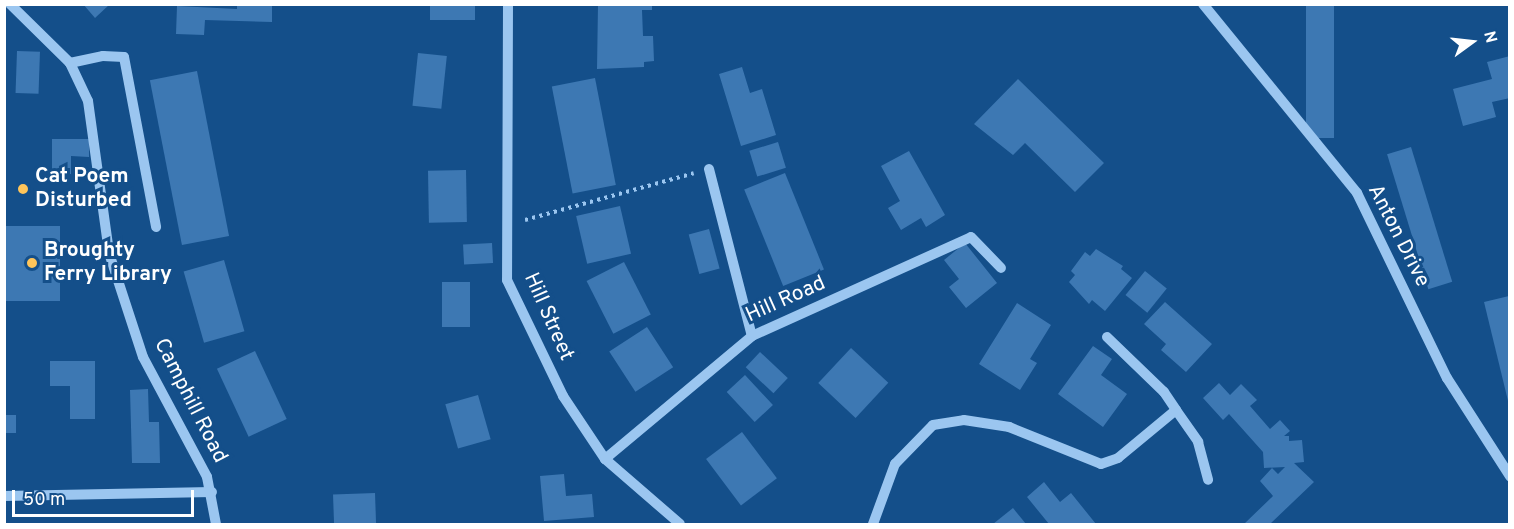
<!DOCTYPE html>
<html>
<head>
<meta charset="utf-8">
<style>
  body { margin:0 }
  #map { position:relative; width:1514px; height:529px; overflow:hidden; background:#144f8a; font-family:Overpass,sans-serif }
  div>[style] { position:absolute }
  .building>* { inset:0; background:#3d78b3; transform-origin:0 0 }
  .path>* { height:4px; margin-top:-2px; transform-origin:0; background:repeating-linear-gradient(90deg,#9bc6f0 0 3px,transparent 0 7.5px) }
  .minor>* { height:10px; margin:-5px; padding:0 5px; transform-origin:5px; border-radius:5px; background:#9bc6f0 }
  .dots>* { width:16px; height:16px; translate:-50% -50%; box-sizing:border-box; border:3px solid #144f8a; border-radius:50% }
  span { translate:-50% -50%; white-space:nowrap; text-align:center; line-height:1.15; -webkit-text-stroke:6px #144f8a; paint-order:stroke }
  .poi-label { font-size:21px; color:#fff; font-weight:700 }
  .left { translate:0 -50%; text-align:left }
  .street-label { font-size:21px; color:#fff }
  .frame { position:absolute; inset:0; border:6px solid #fff; pointer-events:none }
  .north { position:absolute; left:1442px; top:12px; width:60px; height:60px; -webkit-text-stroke:4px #144f8a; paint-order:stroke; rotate:75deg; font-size:16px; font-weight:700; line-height:24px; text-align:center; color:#fff }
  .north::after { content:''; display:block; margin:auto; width:21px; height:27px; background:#fff; clip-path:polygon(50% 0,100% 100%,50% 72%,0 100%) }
  .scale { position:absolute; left:12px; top:490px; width:182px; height:27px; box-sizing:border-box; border:3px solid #fff; border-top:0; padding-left:8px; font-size:18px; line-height:21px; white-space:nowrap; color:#fff; -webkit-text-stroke:4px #144f8a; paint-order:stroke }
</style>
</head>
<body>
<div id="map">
  <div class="building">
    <i style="clip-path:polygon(83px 4px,110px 4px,95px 18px)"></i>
    <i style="clip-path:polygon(237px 4px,272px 4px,272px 22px,205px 20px,204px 35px,176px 34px,177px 6px,237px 9px)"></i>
    <i style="left:430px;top:4px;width:45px;height:16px"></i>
    <i style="clip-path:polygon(598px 4px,652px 4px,652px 10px,642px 10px,643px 36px,653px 36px,654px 61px,644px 62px,644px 67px,597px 69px)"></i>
    <i style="left:1306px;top:4px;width:28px;height:134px"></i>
    <i style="left:17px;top:51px;width:23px;height:42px;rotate:2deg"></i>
    <i style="left:418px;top:53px;width:29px;height:53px;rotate:6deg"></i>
    <i style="clip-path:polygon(1510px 56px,1510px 98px,1492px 102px,1496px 117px,1463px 126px,1453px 89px,1492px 79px,1487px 62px)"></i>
    <i style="clip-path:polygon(742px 67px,750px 93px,762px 89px,776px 135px,741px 146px,719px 74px)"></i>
    <i style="left:197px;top:71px;width:168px;height:48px;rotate:79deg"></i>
    <i style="left:595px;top:78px;width:109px;height:44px;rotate:79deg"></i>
    <i style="clip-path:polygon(1018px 79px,1104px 163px,1075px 192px,1025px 143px,1013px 155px,974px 124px)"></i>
    <i style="clip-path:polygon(52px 139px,89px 139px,89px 157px,71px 156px,71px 174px,52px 174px)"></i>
    <i style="left:778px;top:142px;width:27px;height:30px;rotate:73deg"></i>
    <i style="left:1411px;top:147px;width:141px;height:25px;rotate:73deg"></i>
    <i style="clip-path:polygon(909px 151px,945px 215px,926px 227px,921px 218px,901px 230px,888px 208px,900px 201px,881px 166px)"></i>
    <i style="left:466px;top:170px;width:52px;height:38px;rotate:89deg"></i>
    <i style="left:785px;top:173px;width:104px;height:44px;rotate:68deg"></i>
    <i style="left:620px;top:206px;width:49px;height:45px;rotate:77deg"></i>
    <i style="left:4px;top:226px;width:56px;height:75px"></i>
    <i style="left:709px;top:229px;width:41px;height:21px;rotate:75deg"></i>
    <i style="left:492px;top:243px;width:20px;height:29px;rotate:87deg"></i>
    <i style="clip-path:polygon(965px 243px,997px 283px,966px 308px,949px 287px,959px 279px,944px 260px)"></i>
    <i style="clip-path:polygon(1096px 249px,1123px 266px,1121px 269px,1132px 278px,1105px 311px,1092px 300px,1089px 304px,1069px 282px,1075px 275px,1071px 271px,1085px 252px,1090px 256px)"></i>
    <i style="left:224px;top:260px;width:74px;height:42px;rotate:74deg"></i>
    <i style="left:624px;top:262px;width:59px;height:42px;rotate:63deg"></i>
    <i style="left:1145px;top:271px;width:28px;height:31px;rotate:39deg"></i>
    <i style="left:442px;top:282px;width:28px;height:45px"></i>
    <i style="clip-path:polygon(1509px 296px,1510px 405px,1509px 405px,1484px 302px)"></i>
    <i style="clip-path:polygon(1165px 302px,1212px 344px,1186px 372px,1161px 350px,1166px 344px,1144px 324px)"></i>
    <i style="clip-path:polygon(1017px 303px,1051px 325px,1030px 359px,1037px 363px,1020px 390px,979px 364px)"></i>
    <i style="left:647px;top:327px;width:48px;height:45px;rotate:57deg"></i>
    <i style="clip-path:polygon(1093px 346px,1112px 359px,1101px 375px,1127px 394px,1103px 427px,1058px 394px)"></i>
    <i style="left:851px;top:348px;width:51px;height:48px;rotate:43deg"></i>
    <i style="left:255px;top:351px;width:75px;height:42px;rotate:65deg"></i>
    <i style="left:760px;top:352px;width:38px;height:21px;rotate:43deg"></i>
    <i style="clip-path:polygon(50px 361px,95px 361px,95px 419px,70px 419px,70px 386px,50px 386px)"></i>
    <i style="left:745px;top:375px;width:41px;height:25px;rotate:47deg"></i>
    <i style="clip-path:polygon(1219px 383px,1230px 395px,1241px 384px,1257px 400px,1250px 406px,1270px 429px,1280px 420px,1290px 431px,1284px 436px,1289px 436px,1289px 441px,1302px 440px,1304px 462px,1294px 463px,1314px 482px,1270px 524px,1244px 524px,1273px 496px,1260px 481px,1272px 468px,1278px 474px,1285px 467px,1264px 468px,1263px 452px,1229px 414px,1223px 420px,1203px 398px)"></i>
    <i style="clip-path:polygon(148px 389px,149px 422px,159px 422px,160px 463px,132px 463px,130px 390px)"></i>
    <i style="left:478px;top:395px;width:46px;height:34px;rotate:74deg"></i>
    <i style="left:4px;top:415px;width:12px;height:18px"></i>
    <i style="left:742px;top:432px;width:58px;height:45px;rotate:53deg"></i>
    <i style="clip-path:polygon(564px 474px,566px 496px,592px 494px,594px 517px,544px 521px,540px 476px)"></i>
    <i style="clip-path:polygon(1044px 482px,1060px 502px,1071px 493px,1096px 524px,1049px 524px,1027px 497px)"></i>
    <i style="left:375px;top:493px;width:31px;height:42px;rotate:88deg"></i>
    <i style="clip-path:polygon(1013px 508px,1026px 524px,993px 524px)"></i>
  </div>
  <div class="path">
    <i style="left:525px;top:220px;width:175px;rotate:-15.5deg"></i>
  </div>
  <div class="minor">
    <i style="left:10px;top:4px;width:84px;rotate:44.5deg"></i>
    <i style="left:70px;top:63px;width:42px;rotate:64.7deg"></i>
    <i style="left:88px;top:101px;width:153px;rotate:82.1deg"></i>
    <i style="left:109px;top:253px;width:109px;rotate:71.9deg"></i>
    <i style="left:143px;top:357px;width:136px;rotate:61.9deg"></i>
    <i style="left:207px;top:477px;width:48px;rotate:79.2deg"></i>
    <i style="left:508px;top:4px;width:276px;rotate:90.2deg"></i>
    <i style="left:507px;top:280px;width:129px;rotate:64.2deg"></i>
    <i style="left:563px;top:396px;width:76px;rotate:56.3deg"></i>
    <i style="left:605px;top:459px;width:99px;rotate:40.9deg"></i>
    <i style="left:1203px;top:4px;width:244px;rotate:50.8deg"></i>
    <i style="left:1357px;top:193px;width:206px;rotate:64.1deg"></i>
    <i style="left:1447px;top:378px;width:117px;rotate:57.3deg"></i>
    <i style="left:70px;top:63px;width:34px;rotate:-12deg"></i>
    <i style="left:103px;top:56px;width:21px;rotate:3deg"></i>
    <i style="left:124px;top:57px;width:173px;rotate:79.3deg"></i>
    <i style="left:709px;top:169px;width:172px;rotate:75.6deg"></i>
    <i style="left:1107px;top:337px;width:79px;rotate:44deg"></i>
    <i style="left:1164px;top:392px;width:22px;rotate:56deg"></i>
    <i style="left:605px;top:459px;width:192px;rotate:-39.9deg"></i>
    <i style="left:752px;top:336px;width:240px;rotate:-24.3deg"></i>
    <i style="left:971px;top:237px;width:43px;rotate:45.9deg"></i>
    <i style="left:4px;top:496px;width:208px;rotate:-1.1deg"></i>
    <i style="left:873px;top:524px;width:64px;rotate:-69.9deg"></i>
    <i style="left:895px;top:464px;width:54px;rotate:-45.7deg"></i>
    <i style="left:933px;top:425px;width:31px;rotate:-9deg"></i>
    <i style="left:964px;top:420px;width:46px;rotate:8.8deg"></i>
    <i style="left:1009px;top:427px;width:99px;rotate:21.9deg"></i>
    <i style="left:1101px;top:464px;width:18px;rotate:-19deg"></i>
    <i style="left:1118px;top:458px;width:75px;rotate:-39.6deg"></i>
    <i style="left:1176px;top:410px;width:39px;rotate:55deg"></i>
    <i style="left:1198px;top:442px;width:39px;rotate:75deg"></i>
  </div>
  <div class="dots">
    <i style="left:23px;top:189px;background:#ffc55a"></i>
    <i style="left:32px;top:263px;background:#ffc55a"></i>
  </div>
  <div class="poi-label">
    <span class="left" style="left:35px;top:189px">Cat Poem<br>Disturbed</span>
    <span class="left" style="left:44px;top:263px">Broughty<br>Ferry Library</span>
  </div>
  <div class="street-label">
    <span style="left:1398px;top:236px;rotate:63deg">Anton Drive</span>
    <span style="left:786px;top:300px;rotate:-24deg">Hill Road</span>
    <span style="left:548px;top:317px;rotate:66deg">Hill Street</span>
    <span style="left:190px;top:401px;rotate:63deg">Camphill Road</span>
  </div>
  <div class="frame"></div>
  <div class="north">N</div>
  <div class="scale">50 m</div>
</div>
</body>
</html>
